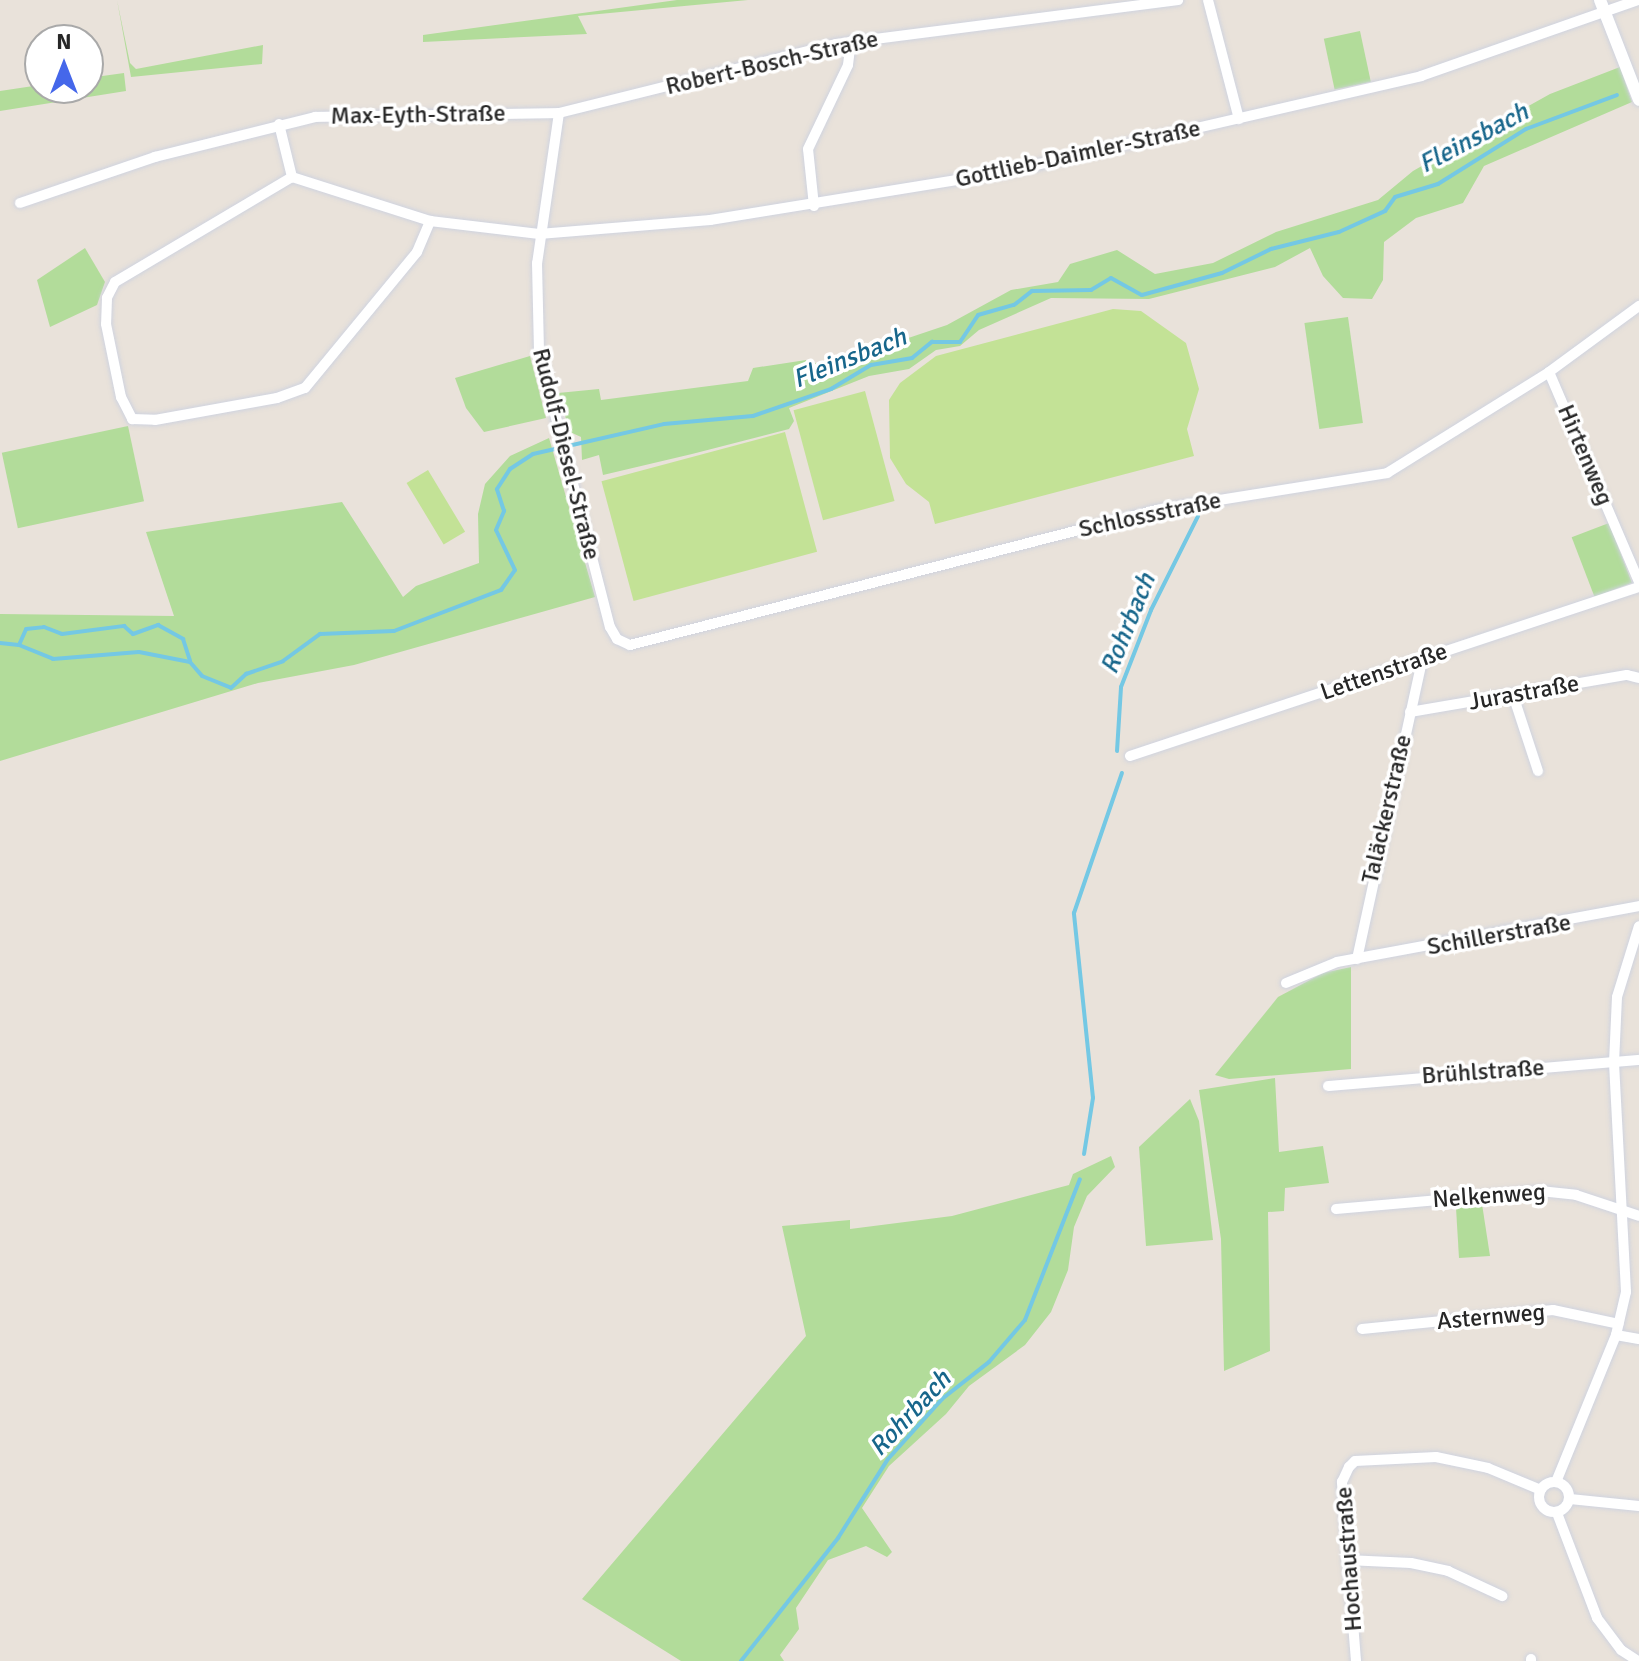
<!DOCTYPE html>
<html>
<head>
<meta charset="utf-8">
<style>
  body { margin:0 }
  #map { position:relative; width:1639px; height:1661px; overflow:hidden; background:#e9e2da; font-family:Signika,sans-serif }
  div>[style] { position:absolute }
  .green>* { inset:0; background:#b2dc9a; transform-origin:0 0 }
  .pitch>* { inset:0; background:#c3e296; transform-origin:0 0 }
  .stream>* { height:4px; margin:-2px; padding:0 2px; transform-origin:2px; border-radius:2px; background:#74c8e4 }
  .roads { filter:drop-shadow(0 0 2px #cfd3df) drop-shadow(0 0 2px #cfd3df) }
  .minor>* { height:10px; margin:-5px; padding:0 5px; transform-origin:5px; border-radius:5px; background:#fff }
  .minor>.ring { margin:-5px; padding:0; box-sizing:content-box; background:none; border:10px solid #fff; border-radius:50% }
  .tertiary>* { height:12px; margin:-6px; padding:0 6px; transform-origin:6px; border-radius:6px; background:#fff }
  span { translate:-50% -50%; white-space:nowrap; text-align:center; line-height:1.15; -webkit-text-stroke:7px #fff; paint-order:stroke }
  .street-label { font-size:24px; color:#272727 }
  .water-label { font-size:26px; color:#17668b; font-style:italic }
  .north { position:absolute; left:24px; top:24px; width:80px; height:80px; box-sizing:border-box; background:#fff; border:2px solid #a9a9a9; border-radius:50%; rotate:0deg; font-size:22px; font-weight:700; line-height:32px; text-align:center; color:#272727 }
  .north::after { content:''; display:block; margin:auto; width:28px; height:36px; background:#4567ea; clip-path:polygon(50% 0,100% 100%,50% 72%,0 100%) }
</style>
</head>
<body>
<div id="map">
  <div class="green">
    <i style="clip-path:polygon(117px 0,130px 63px,136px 69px,263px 45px,262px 64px,131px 77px)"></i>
    <i style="clip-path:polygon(677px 0,748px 0,578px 16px,587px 34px,423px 42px,423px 35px)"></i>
    <i style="left:1360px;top:31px;width:52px;height:37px;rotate:78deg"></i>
    <i style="clip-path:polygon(1620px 67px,1632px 102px,1484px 166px,1463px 203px,1416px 218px,1384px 242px,1383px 280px,1372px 299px,1343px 298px,1323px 276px,1310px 248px,1275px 267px,1149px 299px,1051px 298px,979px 330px,960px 346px,936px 350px,909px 369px,869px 376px,789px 408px,794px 421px,789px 429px,692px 454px,603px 475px,599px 455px,582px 460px,581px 437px,570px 432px,558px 393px,599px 389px,601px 400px,748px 381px,753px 368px,806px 360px,825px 366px,947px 325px,1011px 290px,1058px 282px,1070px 264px,1117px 250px,1155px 274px,1213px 263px,1276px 232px,1378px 200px,1413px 171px,1471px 138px,1550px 94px)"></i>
    <i style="clip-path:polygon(124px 73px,126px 91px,0 111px,0 91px,40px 85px,88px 88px,88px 78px)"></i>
    <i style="clip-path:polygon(85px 248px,105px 282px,97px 305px,50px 327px,37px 280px)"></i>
    <i style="left:1348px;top:317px;width:107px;height:44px;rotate:82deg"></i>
    <i style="clip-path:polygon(530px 356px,546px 418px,484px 432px,466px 408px,455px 378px)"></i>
    <i style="left:128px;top:426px;width:77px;height:129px;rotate:78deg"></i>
    <i style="clip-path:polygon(549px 438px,595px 597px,354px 665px,258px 683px,0 761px,0 614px,174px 616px,146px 532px,342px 502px,403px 597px,416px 586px,479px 563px,478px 514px,485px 484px,510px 456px)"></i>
    <i style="left:1609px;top:523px;width:64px;height:40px;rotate:69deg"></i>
    <i style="clip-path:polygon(1351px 967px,1351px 1069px,1229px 1079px,1215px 1075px,1278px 997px,1323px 973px)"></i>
    <i style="clip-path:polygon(1275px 1078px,1279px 1152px,1323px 1146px,1329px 1183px,1285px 1188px,1284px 1211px,1268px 1212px,1270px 1351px,1224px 1371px,1221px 1239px,1199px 1090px)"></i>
    <i style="clip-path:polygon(1190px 1099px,1199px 1121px,1213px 1240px,1146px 1246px,1139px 1147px)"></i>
    <i style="clip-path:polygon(1111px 1156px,1115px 1167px,1087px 1196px,1074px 1227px,1068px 1270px,1051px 1312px,1025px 1345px,969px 1386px,946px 1414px,889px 1466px,862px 1508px,892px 1552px,887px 1557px,866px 1546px,828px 1560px,796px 1608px,799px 1629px,780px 1655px,784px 1661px,681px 1661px,582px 1599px,806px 1336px,782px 1226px,850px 1220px,850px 1229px,952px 1216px,1069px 1185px,1073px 1174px)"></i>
    <i style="clip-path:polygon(1482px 1204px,1490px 1256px,1459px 1258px,1456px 1208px)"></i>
  </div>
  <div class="pitch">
    <i style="clip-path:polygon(1113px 309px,1141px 311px,1186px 343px,1199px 389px,1187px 429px,1194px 456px,935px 524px,929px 502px,906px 484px,890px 458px,889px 400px,900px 383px,936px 356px)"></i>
    <i style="left:865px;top:391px;width:114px;height:74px;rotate:75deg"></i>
    <i style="left:785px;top:432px;width:124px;height:190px;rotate:75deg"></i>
    <i style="left:428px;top:470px;width:72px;height:25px;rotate:59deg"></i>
  </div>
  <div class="stream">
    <i style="left:0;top:643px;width:19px;rotate:6deg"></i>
    <i style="left:19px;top:645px;width:37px;rotate:22deg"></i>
    <i style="left:53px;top:659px;width:86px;rotate:-4.7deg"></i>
    <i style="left:139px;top:652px;width:52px;rotate:11.1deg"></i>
    <i style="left:190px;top:662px;width:18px;rotate:49deg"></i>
    <i style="left:202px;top:676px;width:31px;rotate:22deg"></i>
    <i style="left:231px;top:688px;width:21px;rotate:-43deg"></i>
    <i style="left:246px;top:674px;width:39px;rotate:-19deg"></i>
    <i style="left:283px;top:661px;width:46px;rotate:-36.1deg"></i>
    <i style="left:320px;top:634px;width:74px;rotate:-2.3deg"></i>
    <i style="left:394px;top:631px;width:115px;rotate:-21deg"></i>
    <i style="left:501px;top:590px;width:24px;rotate:-55deg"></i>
    <i style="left:515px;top:570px;width:44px;rotate:-115.4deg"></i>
    <i style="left:496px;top:530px;width:21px;rotate:-67deg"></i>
    <i style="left:504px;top:511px;width:23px;rotate:-108deg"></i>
    <i style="left:497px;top:489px;width:24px;rotate:-57deg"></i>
    <i style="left:510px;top:469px;width:27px;rotate:-33deg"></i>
    <i style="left:533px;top:454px;width:134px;rotate:-12.9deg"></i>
    <i style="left:664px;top:424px;width:89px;rotate:-5.1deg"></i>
    <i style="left:753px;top:416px;width:83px;rotate:-19.1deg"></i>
    <i style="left:831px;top:389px;width:47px;rotate:-31deg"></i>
    <i style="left:871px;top:365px;width:42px;rotate:-9.7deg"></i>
    <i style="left:912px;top:358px;width:26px;rotate:-39deg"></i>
    <i style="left:932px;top:342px;width:28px"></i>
    <i style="left:960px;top:342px;width:32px;rotate:-56deg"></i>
    <i style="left:978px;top:315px;width:37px;rotate:-16deg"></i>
    <i style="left:1014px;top:305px;width:23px;rotate:-38deg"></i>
    <i style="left:1032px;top:291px;width:59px;rotate:-1deg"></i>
    <i style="left:1091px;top:290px;width:23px;rotate:-31deg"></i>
    <i style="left:1111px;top:278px;width:35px;rotate:29deg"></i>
    <i style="left:1142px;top:295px;width:83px;rotate:-15.4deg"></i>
    <i style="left:1222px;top:273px;width:55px;rotate:-26.1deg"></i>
    <i style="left:1271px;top:249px;width:70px;rotate:-14deg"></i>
    <i style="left:1339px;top:232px;width:51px;rotate:-24.5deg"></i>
    <i style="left:1385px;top:211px;width:17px;rotate:-54deg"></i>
    <i style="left:1395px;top:197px;width:45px;rotate:-16.8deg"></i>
    <i style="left:1438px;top:184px;width:104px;rotate:-32deg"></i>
    <i style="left:1526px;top:129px;width:97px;rotate:-20.5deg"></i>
    <i style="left:19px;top:645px;width:17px;rotate:-66deg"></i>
    <i style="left:26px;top:629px;width:18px;rotate:-6deg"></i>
    <i style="left:44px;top:627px;width:19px;rotate:21deg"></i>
    <i style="left:62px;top:634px;width:63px;rotate:-7.4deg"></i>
    <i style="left:124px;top:626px;width:12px;rotate:42deg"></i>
    <i style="left:133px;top:634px;width:27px;rotate:-20deg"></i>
    <i style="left:158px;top:625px;width:29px;rotate:29deg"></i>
    <i style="left:183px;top:639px;width:23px;rotate:72deg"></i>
    <i style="left:1117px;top:751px;width:64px;rotate:-86.4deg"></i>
    <i style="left:1121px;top:687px;width:83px;rotate:-68.7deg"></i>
    <i style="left:1151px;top:610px;width:105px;rotate:-63.4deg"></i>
    <i style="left:1084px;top:1154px;width:57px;rotate:-80.9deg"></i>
    <i style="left:1093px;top:1098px;width:186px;rotate:-95.9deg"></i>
    <i style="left:1074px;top:913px;width:148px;rotate:-71.1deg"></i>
    <i style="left:741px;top:1661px;width:157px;rotate:-51.7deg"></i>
    <i style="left:838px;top:1538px;width:93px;rotate:-57.7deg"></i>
    <i style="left:888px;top:1459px;width:81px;rotate:-48deg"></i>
    <i style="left:942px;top:1399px;width:60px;rotate:-38.2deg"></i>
    <i style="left:989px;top:1362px;width:55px;rotate:-49.4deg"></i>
    <i style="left:1025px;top:1320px;width:151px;rotate:-68.7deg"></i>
  </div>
  <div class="roads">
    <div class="minor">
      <i style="left:1208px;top:0;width:123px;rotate:75.4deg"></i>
      <i style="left:559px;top:113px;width:152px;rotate:98.3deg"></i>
      <i style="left:537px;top:263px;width:88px;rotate:88.7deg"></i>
      <i style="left:539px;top:351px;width:285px;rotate:75.6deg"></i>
      <i style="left:610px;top:627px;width:14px;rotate:60deg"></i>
      <i style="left:617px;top:639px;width:14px;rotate:25deg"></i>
      <i style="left:630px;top:645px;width:544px;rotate:-14.37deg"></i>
      <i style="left:1157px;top:510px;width:233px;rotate:-9.1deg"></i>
      <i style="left:1387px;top:473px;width:191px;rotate:-31.9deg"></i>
      <i style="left:1549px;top:372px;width:112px;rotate:-36.3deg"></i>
      <i style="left:279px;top:124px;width:55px;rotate:76.2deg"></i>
      <i style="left:292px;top:177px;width:145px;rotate:17.7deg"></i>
      <i style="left:430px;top:221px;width:110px;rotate:6.8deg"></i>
      <i style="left:539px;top:234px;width:172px;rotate:-4.7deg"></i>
      <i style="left:710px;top:220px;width:300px;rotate:-9.2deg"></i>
      <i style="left:1006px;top:172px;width:426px;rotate:-13deg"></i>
      <i style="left:1421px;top:76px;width:230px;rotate:-19.3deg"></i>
      <i style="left:292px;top:177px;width:206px;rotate:149.3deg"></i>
      <i style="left:115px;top:282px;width:18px;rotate:117deg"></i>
      <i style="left:107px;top:298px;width:26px;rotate:92deg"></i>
      <i style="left:106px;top:324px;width:75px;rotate:78.4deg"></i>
      <i style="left:121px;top:397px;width:25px;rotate:63deg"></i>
      <i style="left:132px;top:419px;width:23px;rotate:2deg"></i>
      <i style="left:155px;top:420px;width:124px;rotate:-10.2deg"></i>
      <i style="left:277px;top:398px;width:30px;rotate:-20deg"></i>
      <i style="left:305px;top:388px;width:176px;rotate:-50.5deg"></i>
      <i style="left:417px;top:252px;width:34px;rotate:-67deg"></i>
      <i style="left:20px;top:203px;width:143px;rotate:-18.8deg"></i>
      <i style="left:155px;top:157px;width:165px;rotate:-14deg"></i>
      <i style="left:315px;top:117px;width:244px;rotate:-0.9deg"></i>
      <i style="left:559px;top:113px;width:285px;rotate:-14deg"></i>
      <i style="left:836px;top:44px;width:345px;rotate:-7.3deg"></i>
      <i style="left:814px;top:206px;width:57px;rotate:-96deg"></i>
      <i style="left:808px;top:149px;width:93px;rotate:-64.5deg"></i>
      <i style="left:848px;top:65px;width:24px;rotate:-83deg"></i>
      <i style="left:1549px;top:372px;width:228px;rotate:66.8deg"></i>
      <i style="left:1513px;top:695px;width:80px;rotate:71.8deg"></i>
      <i style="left:1410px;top:712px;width:220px;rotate:-9.7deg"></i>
      <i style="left:1627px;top:675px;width:12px;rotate:14deg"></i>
      <i style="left:1130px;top:756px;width:536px;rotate:-18.37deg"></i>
      <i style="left:1357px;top:959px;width:306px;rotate:-77.7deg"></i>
      <i style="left:1286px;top:983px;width:55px;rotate:-22.4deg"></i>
      <i style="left:1337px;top:962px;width:307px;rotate:-10.5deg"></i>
      <i style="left:1328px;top:1086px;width:312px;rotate:-4.8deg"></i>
      <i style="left:1336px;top:1209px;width:205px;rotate:-5deg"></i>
      <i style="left:1540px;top:1191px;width:36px;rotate:6deg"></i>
      <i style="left:1576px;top:1195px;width:66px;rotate:18.4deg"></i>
      <i style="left:1362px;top:1329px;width:192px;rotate:-5.7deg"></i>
      <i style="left:1553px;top:1310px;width:67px;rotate:12deg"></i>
      <i style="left:1616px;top:1335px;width:23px;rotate:10deg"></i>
      <i style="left:1556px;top:1482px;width:159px;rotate:-67.8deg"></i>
      <i style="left:1616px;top:1335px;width:44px;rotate:-76.9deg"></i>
      <i style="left:1626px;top:1292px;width:229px;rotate:-93deg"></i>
      <i style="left:1614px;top:1063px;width:66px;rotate:-87.4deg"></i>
      <i style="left:1617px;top:997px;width:74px;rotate:-72.8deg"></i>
      <i class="ring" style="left:1539px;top:1482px;width:20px;height:20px"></i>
      <i style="left:1570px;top:1499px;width:69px;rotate:5.8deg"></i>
      <i style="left:1557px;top:1513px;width:112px;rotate:69.1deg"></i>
      <i style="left:1597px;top:1618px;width:40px;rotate:53deg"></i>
      <i style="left:1621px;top:1650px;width:20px;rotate:33deg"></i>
      <i style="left:1347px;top:1560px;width:64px;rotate:2.7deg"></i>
      <i style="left:1411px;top:1563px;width:38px;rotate:12deg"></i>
      <i style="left:1448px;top:1571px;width:60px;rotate:24.8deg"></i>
      <i style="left:1531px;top:1659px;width:2px;rotate:90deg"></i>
      <i style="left:1356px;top:1661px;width:180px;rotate:-94.5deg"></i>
      <i style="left:1342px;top:1482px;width:17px;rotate:-65deg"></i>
      <i style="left:1349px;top:1467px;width:8px;rotate:-45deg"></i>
      <i style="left:1355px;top:1461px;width:81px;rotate:-2.8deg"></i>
      <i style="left:1436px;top:1457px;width:53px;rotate:11.9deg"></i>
      <i style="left:1488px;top:1468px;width:57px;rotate:22.5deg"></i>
    </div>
    <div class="tertiary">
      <i style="left:1600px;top:0;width:107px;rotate:68.7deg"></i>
    </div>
  </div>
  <div class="street-label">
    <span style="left:772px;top:63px;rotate:-13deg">Robert-Bosch-Straße</span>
    <span style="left:418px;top:115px;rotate:-1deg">Max-Eyth-Straße</span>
    <span style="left:1078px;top:154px;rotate:-12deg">Gottlieb-Daimler-Straße</span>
    <span style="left:566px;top:454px;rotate:76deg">Rudolf-Diesel-Straße</span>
    <span style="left:1585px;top:455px;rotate:67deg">Hirtenweg</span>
    <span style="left:1150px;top:515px;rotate:-12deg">Schlossstraße</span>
    <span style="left:1384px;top:672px;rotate:-19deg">Lettenstraße</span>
    <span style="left:1524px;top:693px;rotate:-10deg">Jurastraße</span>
    <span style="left:1387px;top:809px;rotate:-77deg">Taläckerstraße</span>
    <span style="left:1499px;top:935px;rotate:-10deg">Schillerstraße</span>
    <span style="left:1483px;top:1072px;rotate:-4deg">Brühlstraße</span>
    <span style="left:1489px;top:1196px;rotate:-4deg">Nelkenweg</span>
    <span style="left:1491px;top:1317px;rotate:-5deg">Asternweg</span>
    <span style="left:1349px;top:1559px;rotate:-94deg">Hochaustraße</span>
  </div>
  <div class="water-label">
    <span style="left:1474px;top:139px;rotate:-28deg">Fleinsbach</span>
    <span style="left:850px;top:359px;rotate:-22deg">Fleinsbach</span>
    <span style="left:1129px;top:624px;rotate:-68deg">Rohrbach</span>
    <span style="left:911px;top:1414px;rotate:-47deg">Rohrbach</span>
  </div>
  <div class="north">N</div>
</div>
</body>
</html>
